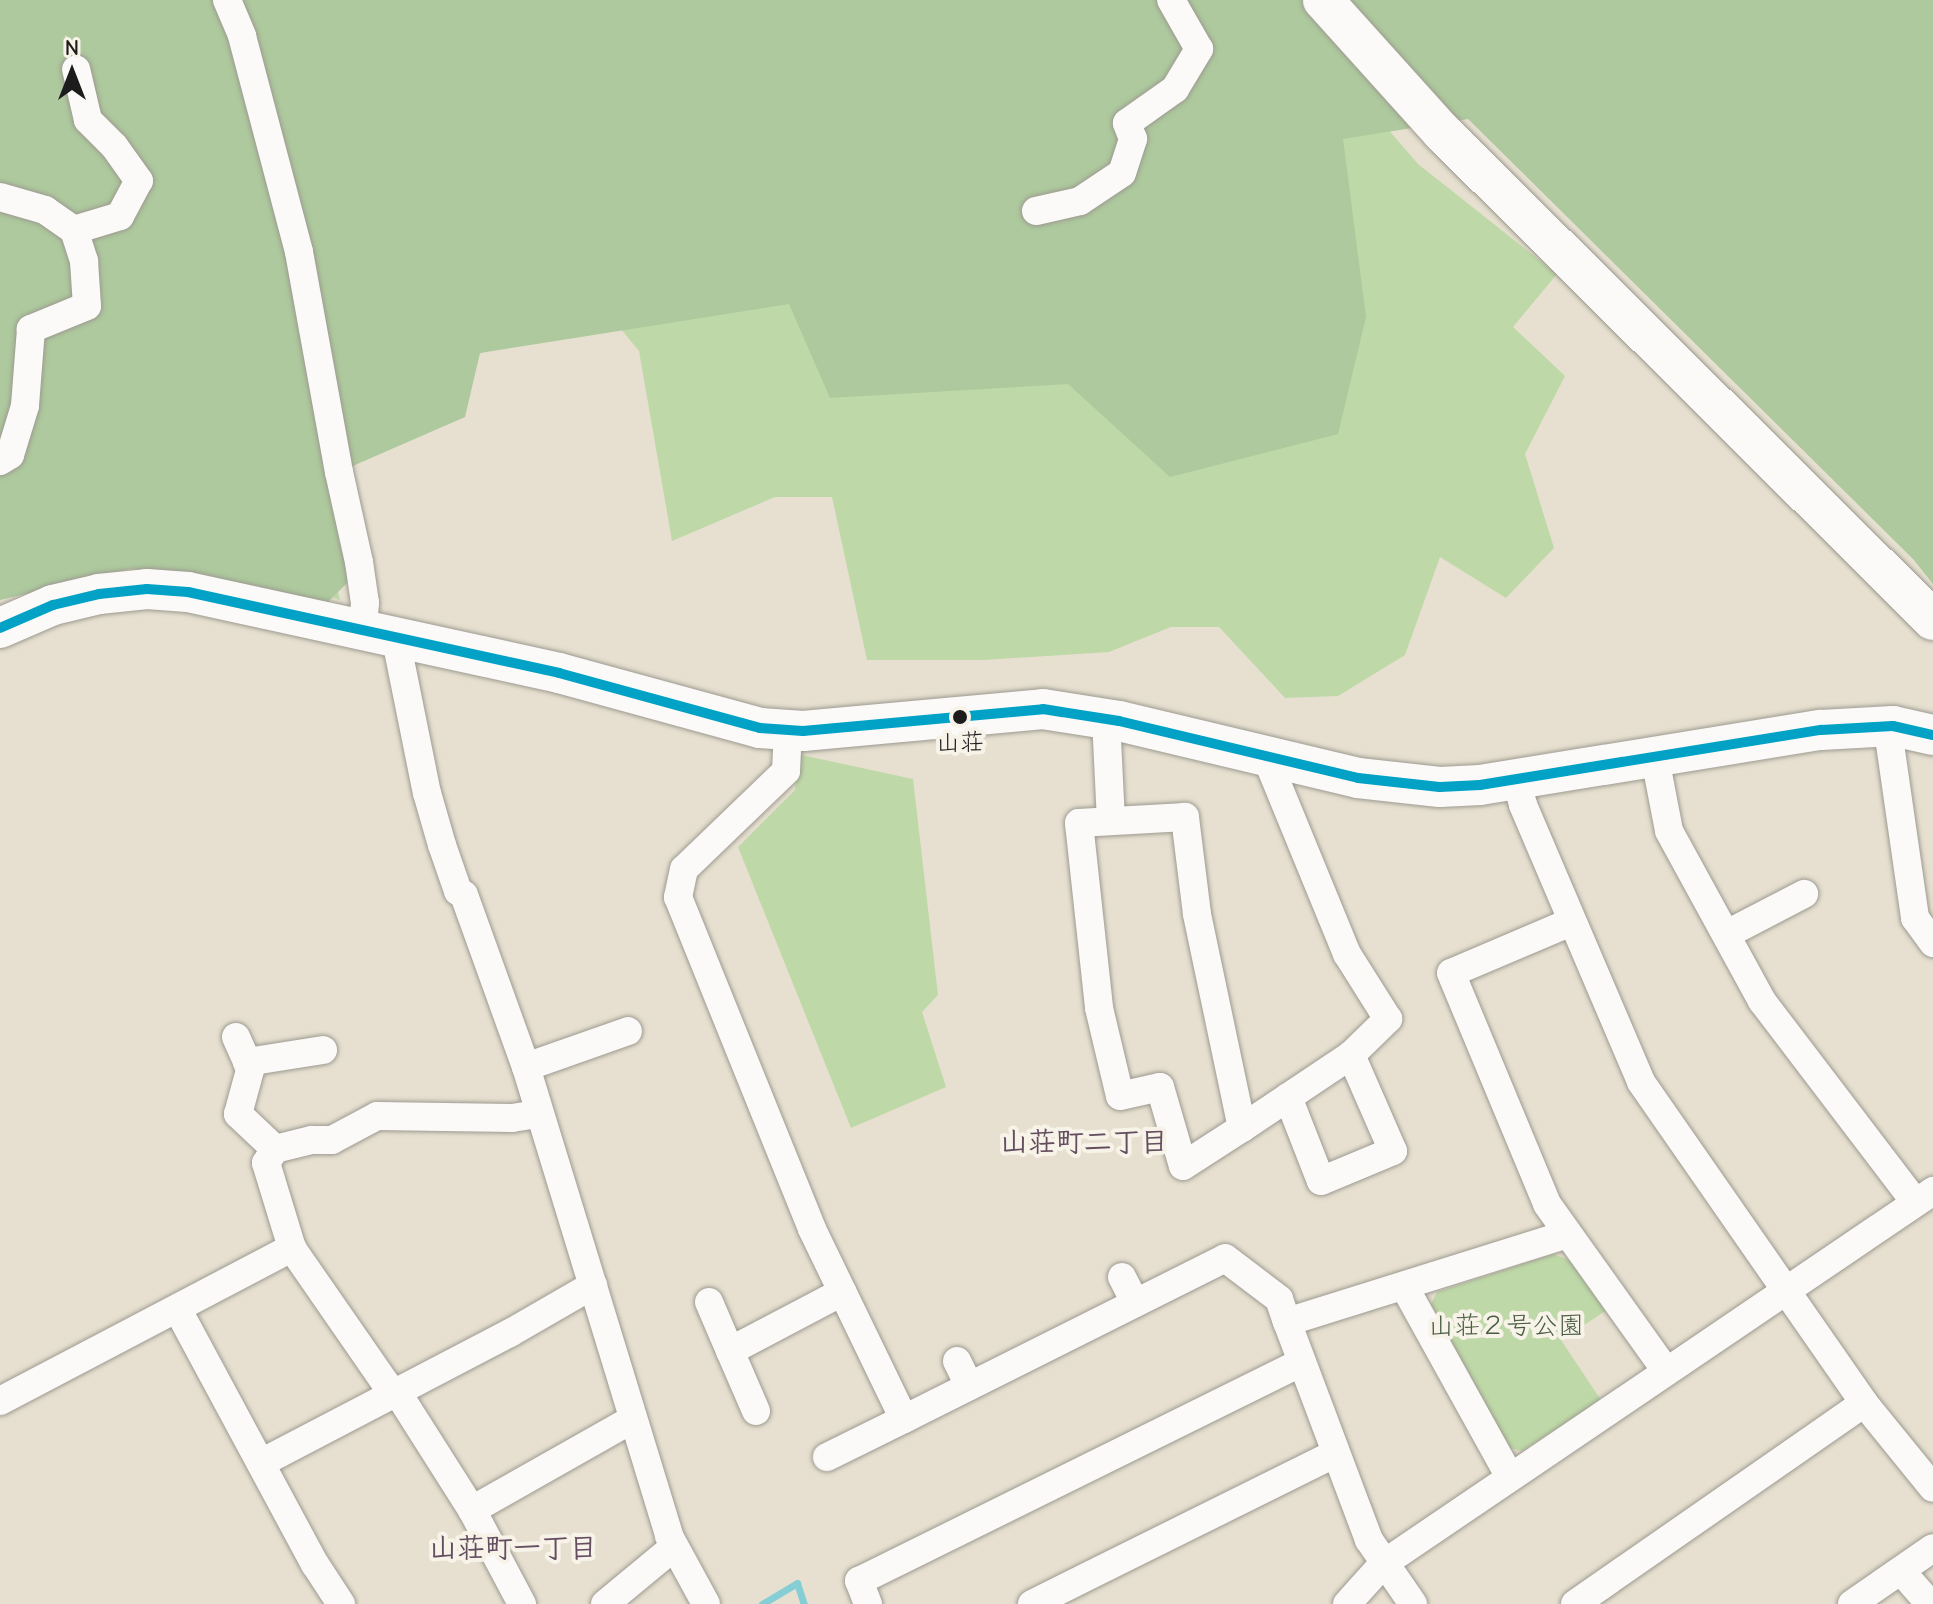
<!DOCTYPE html>
<html>
<head>
<meta charset="utf-8">
<style>
  body { margin:0 }
  #map { position:relative; width:1933px; height:1604px; overflow:hidden; background:#e7e0d0; font-family:"Comic Neue","Klee One",sans-serif }
  div>[style] { position:absolute }
  .green>* { inset:0; background:#bed9a7 }
  .forest>* { inset:0; background:#adc99d }
  .stream>* { height:7px; margin:-3.5px; padding:0 3.5px; transform-origin:3.5px; border-radius:3.5px; background:#86ced5 }
  .roads { filter:drop-shadow(0 0 2px #9d9a91) drop-shadow(0 0 2px #9d9a91) }
  .street>* { height:28px; margin:-14px; padding:0 14px; transform-origin:14px; border-radius:14px; background:#fbfaf8 }
  .secondary>* { height:40px; margin:-20px; padding:0 20px; transform-origin:20px; border-radius:20px; background:#fbfaf8 }
  .bus-1>* { height:10px; margin:-5px; padding:0 5px; transform-origin:5px; border-radius:5px; background:#01a2c5 }
  .dots>* { width:22px; height:22px; translate:-50% -50%; box-sizing:border-box; border:4px solid #f7f3e8; border-radius:50% }
  span { translate:-50% -50%; white-space:nowrap; text-align:center; line-height:1.15; -webkit-text-stroke:8px #f7f3e8; paint-order:stroke }
  .bus-label { font-size:24px; color:#1c1c1c }
  .park-label { font-size:26px; color:#495c41 }
  .neighbourhood-label { font-size:28px; color:#634d5f; font-weight:700 }
  .north { position:absolute; left:32px; top:32px; width:80px; height:80px; -webkit-text-stroke:6px #f7f3e8; paint-order:stroke; rotate:0deg; font-size:22px; font-weight:700; line-height:32px; text-align:center; color:#1c1c1c }
  .north::after { content:''; display:block; margin:auto; width:28px; height:36px; background:#1c1c1c; clip-path:polygon(50% 0,100% 100%,50% 72%,0 100%) }
</style>
</head>
<body>
<div id="map">
  <div class="green">
    <i style="clip-path:polygon(0 0,1286px 11px,1418px 164px,1557px 274px,1513px 327px,1565px 376px,1525px 454px,1554px 548px,1506px 598px,1440px 557px,1405px 655px,1338px 696px,1285px 698px,1219px 627px,1171px 627px,1109px 652px,984px 660px,867px 660px,832px 497px,775px 497px,672px 541px,639px 351px,591px 293px,304px 450px,340px 600px,221px 560px)"></i>
    <i style="clip-path:polygon(797px 754px,913px 779px,938px 995px,922px 1012px,946px 1087px,851px 1128px,738px 847px,795px 790px)"></i>
    <i style="clip-path:polygon(1553px 1254px,1572px 1261px,1607px 1310px,1561px 1340px,1601px 1400px,1522px 1451px,1508px 1448px,1431px 1304px,1437px 1292px)"></i>
  </div>
  <div class="forest">
    <i style="clip-path:polygon(0 0,1933px 0,1933px 584px,1913px 559px,1468px 119px,1343px 139px,1366px 317px,1338px 434px,1170px 477px,1068px 384px,830px 398px,789px 304px,480px 353px,465px 417px,339px 472px,350px 580px,327px 603px,181px 572px,130px 569px,0 600px)"></i>
  </div>
  <div class="stream">
    <i style="left:762px;top:1604px;width:41px;rotate:-31deg"></i>
    <i style="left:797px;top:1583px;width:22px;rotate:72deg"></i>
  </div>
  <div class="roads">
    <div class="street">
      <i style="left:227px;top:0;width:39px;rotate:67deg"></i>
      <i style="left:242px;top:36px;width:223px;rotate:75.2deg"></i>
      <i style="left:299px;top:252px;width:224px;rotate:79.7deg"></i>
      <i style="left:339px;top:472px;width:92px;rotate:77.5deg"></i>
      <i style="left:359px;top:562px;width:41px;rotate:81.7deg"></i>
      <i style="left:365px;top:603px;width:25px;rotate:95deg"></i>
      <i style="left:0;top:197px;width:47px;rotate:16.1deg"></i>
      <i style="left:45px;top:210px;width:35px;rotate:35deg"></i>
      <i style="left:74px;top:230px;width:33px;rotate:72deg"></i>
      <i style="left:84px;top:261px;width:45px;rotate:86.2deg"></i>
      <i style="left:87px;top:306px;width:61px;rotate:157.7deg"></i>
      <i style="left:31px;top:329px;width:77px;rotate:94.5deg"></i>
      <i style="left:25px;top:406px;width:51px;rotate:107deg"></i>
      <i style="left:10px;top:455px;width:12px;rotate:149deg"></i>
      <i style="left:1036px;top:211px;width:45px;rotate:-12.8deg"></i>
      <i style="left:1080px;top:201px;width:50px;rotate:-33.7deg"></i>
      <i style="left:1122px;top:173px;width:36px;rotate:-72deg"></i>
      <i style="left:1133px;top:139px;width:17px;rotate:-111deg"></i>
      <i style="left:1127px;top:123px;width:59px;rotate:-35.3deg"></i>
      <i style="left:1175px;top:89px;width:47px;rotate:-59deg"></i>
      <i style="left:1199px;top:49px;width:56px;rotate:-119.7deg"></i>
      <i style="left:74px;top:230px;width:48px;rotate:-16.9deg"></i>
      <i style="left:120px;top:216px;width:40px;rotate:-62deg"></i>
      <i style="left:139px;top:181px;width:43px;rotate:-125.5deg"></i>
      <i style="left:114px;top:146px;width:37px;rotate:-135deg"></i>
      <i style="left:88px;top:120px;width:52px;rotate:-103.2deg"></i>
      <i style="left:395px;top:635px;width:161px;rotate:78.6deg"></i>
      <i style="left:427px;top:793px;width:54px;rotate:73.9deg"></i>
      <i style="left:442px;top:845px;width:49px;rotate:70.8deg"></i>
      <i style="left:458px;top:891px;width:7px;rotate:34deg"></i>
      <i style="left:464px;top:895px;width:183px;rotate:70.2deg"></i>
      <i style="left:526px;top:1067px;width:490px;rotate:73deg"></i>
      <i style="left:669px;top:1536px;width:77px;rotate:61.4deg"></i>
      <i style="left:1106px;top:719px;width:102px;rotate:87.2deg"></i>
      <i style="left:1893px;top:726px;width:18px;rotate:99deg"></i>
      <i style="left:1890px;top:744px;width:176px;rotate:81.8deg"></i>
      <i style="left:1915px;top:918px;width:31px;rotate:54deg"></i>
      <i style="left:788px;top:730px;width:41px;rotate:92.8deg"></i>
      <i style="left:786px;top:771px;width:141px;rotate:136.1deg"></i>
      <i style="left:684px;top:869px;width:29px;rotate:102deg"></i>
      <i style="left:678px;top:897px;width:358px;rotate:68deg"></i>
      <i style="left:812px;top:1229px;width:211px;rotate:64.2deg"></i>
      <i style="left:904px;top:1419px;width:359px;rotate:-26.6deg"></i>
      <i style="left:1225px;top:1258px;width:68px;rotate:37.2deg"></i>
      <i style="left:1279px;top:1299px;width:24px;rotate:71deg"></i>
      <i style="left:1655px;top:758px;width:74px;rotate:79.1deg"></i>
      <i style="left:1669px;top:831px;width:194px;rotate:61.3deg"></i>
      <i style="left:1762px;top:1001px;width:253px;rotate:52.7deg"></i>
      <i style="left:1516px;top:780px;width:26px;rotate:74deg"></i>
      <i style="left:1523px;top:805px;width:301px;rotate:66.9deg"></i>
      <i style="left:1641px;top:1082px;width:391px;rotate:55.2deg"></i>
      <i style="left:1864px;top:1403px;width:109px;rotate:50.9deg"></i>
      <i style="left:1571px;top:922px;width:130px;rotate:157deg"></i>
      <i style="left:1451px;top:973px;width:250px;rotate:67.4deg"></i>
      <i style="left:1547px;top:1204px;width:205px;rotate:54.5deg"></i>
      <i style="left:1727px;top:934px;width:87px;rotate:-27.5deg"></i>
      <i style="left:236px;top:1037px;width:27px;rotate:66deg"></i>
      <i style="left:526px;top:1067px;width:108px;rotate:-19.4deg"></i>
      <i style="left:1288px;top:1097px;width:90px;rotate:68.6deg"></i>
      <i style="left:1321px;top:1181px;width:78px;rotate:-22.6deg"></i>
      <i style="left:1393px;top:1151px;width:105px;rotate:-113.6deg"></i>
      <i style="left:1242px;top:1128px;width:219px;rotate:-101.9deg"></i>
      <i style="left:1197px;top:914px;width:98px;rotate:-97.1deg"></i>
      <i style="left:1185px;top:817px;width:106px;rotate:176.8deg"></i>
      <i style="left:1079px;top:823px;width:186px;rotate:83.8deg"></i>
      <i style="left:1099px;top:1008px;width:90px;rotate:76.6deg"></i>
      <i style="left:1120px;top:1096px;width:41px;rotate:-12.7deg"></i>
      <i style="left:1160px;top:1087px;width:82px;rotate:73.8deg"></i>
      <i style="left:1183px;top:1166px;width:70px;rotate:-32.8deg"></i>
      <i style="left:1242px;top:1128px;width:131px;rotate:-33.8deg"></i>
      <i style="left:1351px;top:1055px;width:52px;rotate:-44.2deg"></i>
      <i style="left:1388px;top:1019px;width:77px;rotate:-122.2deg"></i>
      <i style="left:1347px;top:954px;width:216px;rotate:-112.3deg"></i>
      <i style="left:275px;top:1149px;width:51px;rotate:-136.6deg"></i>
      <i style="left:238px;top:1114px;width:46px;rotate:-74.7deg"></i>
      <i style="left:250px;top:1070px;width:9px;rotate:-111deg"></i>
      <i style="left:247px;top:1062px;width:77px;rotate:-9deg"></i>
      <i style="left:1122px;top:1277px;width:29px;rotate:63deg"></i>
      <i style="left:1404px;top:1286px;width:218px;rotate:61deg"></i>
      <i style="left:709px;top:1302px;width:53px;rotate:66.8deg"></i>
      <i style="left:178px;top:1310px;width:289px;rotate:61.7deg"></i>
      <i style="left:315px;top:1564px;width:48px;rotate:57deg"></i>
      <i style="left:957px;top:1361px;width:28px;rotate:64deg"></i>
      <i style="left:0;top:1401px;width:330px;rotate:-27.7deg"></i>
      <i style="left:756px;top:1411px;width:65px;rotate:-113.4deg"></i>
      <i style="left:730px;top:1351px;width:127px;rotate:-27.8deg"></i>
      <i style="left:827px;top:1457px;width:86px;rotate:-26.3deg"></i>
      <i style="left:261px;top:1463px;width:281px;rotate:-27.6deg"></i>
      <i style="left:510px;top:1333px;width:96px;rotate:-30deg"></i>
      <i style="left:472px;top:1510px;width:185px;rotate:-29.5deg"></i>
      <i style="left:1901px;top:1571px;width:44px;rotate:48.7deg"></i>
      <i style="left:522px;top:1604px;width:106px;rotate:-118deg"></i>
      <i style="left:472px;top:1510px;width:133px;rotate:-122.4deg"></i>
      <i style="left:401px;top:1398px;width:21px;rotate:-137deg"></i>
      <i style="left:386px;top:1384px;width:165px;rotate:-124.7deg"></i>
      <i style="left:292px;top:1248px;width:89px;rotate:-107deg"></i>
      <i style="left:266px;top:1163px;width:17px;rotate:-57deg"></i>
      <i style="left:275px;top:1149px;width:38px;rotate:-14deg"></i>
      <i style="left:312px;top:1140px;width:20px"></i>
      <i style="left:332px;top:1140px;width:51px;rotate:-28.1deg"></i>
      <i style="left:377px;top:1116px;width:135px;rotate:0.8deg"></i>
      <i style="left:512px;top:1118px;width:26px;rotate:-9deg"></i>
      <i style="left:605px;top:1604px;width:89px;rotate:-39.6deg"></i>
      <i style="left:868px;top:1604px;width:25px;rotate:-111deg"></i>
      <i style="left:859px;top:1581px;width:494px;rotate:-26.3deg"></i>
      <i style="left:1032px;top:1604px;width:339px;rotate:-26.4deg"></i>
      <i style="left:1347px;top:1604px;width:54px;rotate:-48deg"></i>
      <i style="left:1383px;top:1564px;width:665px;rotate:-34.14deg"></i>
      <i style="left:1413px;top:1604px;width:78px;rotate:-124.5deg"></i>
      <i style="left:1369px;top:1540px;width:233px;rotate:-110.6deg"></i>
      <i style="left:1287px;top:1322px;width:294px;rotate:-17.4deg"></i>
      <i style="left:1575px;top:1604px;width:352px;rotate:-34.8deg"></i>
      <i style="left:1852px;top:1604px;width:98px;rotate:-34.7deg"></i>
    </div>
    <div class="secondary">
      <i style="left:1323px;top:0;width:178px;rotate:48deg"></i>
      <i style="left:1442px;top:132px;width:692px;rotate:44.82deg"></i>
      <i style="left:0;top:628px;width:58px;rotate:-23.5deg"></i>
      <i style="left:53px;top:605px;width:47px;rotate:-13.4deg"></i>
      <i style="left:99px;top:594px;width:48px;rotate:-5.9deg"></i>
      <i style="left:147px;top:589px;width:41px;rotate:4.2deg"></i>
      <i style="left:188px;top:592px;width:380px;rotate:12.3deg"></i>
      <i style="left:559px;top:673px;width:208px;rotate:15.3deg"></i>
      <i style="left:760px;top:728px;width:43px;rotate:4deg"></i>
      <i style="left:803px;top:731px;width:241px;rotate:-5.2deg"></i>
      <i style="left:1043px;top:709px;width:77px;rotate:9deg"></i>
      <i style="left:1119px;top:721px;width:246px;rotate:13.4deg"></i>
      <i style="left:1358px;top:778px;width:82px;rotate:6.3deg"></i>
      <i style="left:1440px;top:787px;width:40px;rotate:-2.9deg"></i>
      <i style="left:1480px;top:785px;width:345px;rotate:-9.2deg"></i>
      <i style="left:1821px;top:730px;width:72px;rotate:-3.2deg"></i>
      <i style="left:1893px;top:726px;width:41px;rotate:12.7deg"></i>
    </div>
  </div>
  <div class="bus-1">
    <i style="left:0;top:628px;width:58px;rotate:-23.5deg"></i>
    <i style="left:53px;top:605px;width:47px;rotate:-13.4deg"></i>
    <i style="left:99px;top:594px;width:48px;rotate:-5.9deg"></i>
    <i style="left:147px;top:589px;width:41px;rotate:4.2deg"></i>
    <i style="left:188px;top:592px;width:380px;rotate:12.3deg"></i>
    <i style="left:559px;top:673px;width:208px;rotate:15.3deg"></i>
    <i style="left:760px;top:728px;width:43px;rotate:4deg"></i>
    <i style="left:803px;top:731px;width:241px;rotate:-5.2deg"></i>
    <i style="left:1043px;top:709px;width:77px;rotate:9deg"></i>
    <i style="left:1119px;top:721px;width:246px;rotate:13.4deg"></i>
    <i style="left:1358px;top:778px;width:82px;rotate:6.3deg"></i>
    <i style="left:1440px;top:787px;width:40px;rotate:-2.9deg"></i>
    <i style="left:1480px;top:785px;width:345px;rotate:-9.2deg"></i>
    <i style="left:1821px;top:730px;width:72px;rotate:-3.2deg"></i>
    <i style="left:1893px;top:726px;width:41px;rotate:12.7deg"></i>
  </div>
  <div class="dots">
    <i style="left:960px;top:717px;background:#1c1c1c"></i>
  </div>
  <div class="bus-label">
    <span style="left:960px;top:743px">山荘</span>
  </div>
  <div class="park-label">
    <span style="left:1506px;top:1327px">山荘２号公園</span>
  </div>
  <div class="neighbourhood-label">
    <span style="left:1084px;top:1142px">山荘町二丁目</span>
    <span style="left:513px;top:1548px">山荘町一丁目</span>
  </div>
  <div class="north">N</div>
</div>
</body>
</html>
